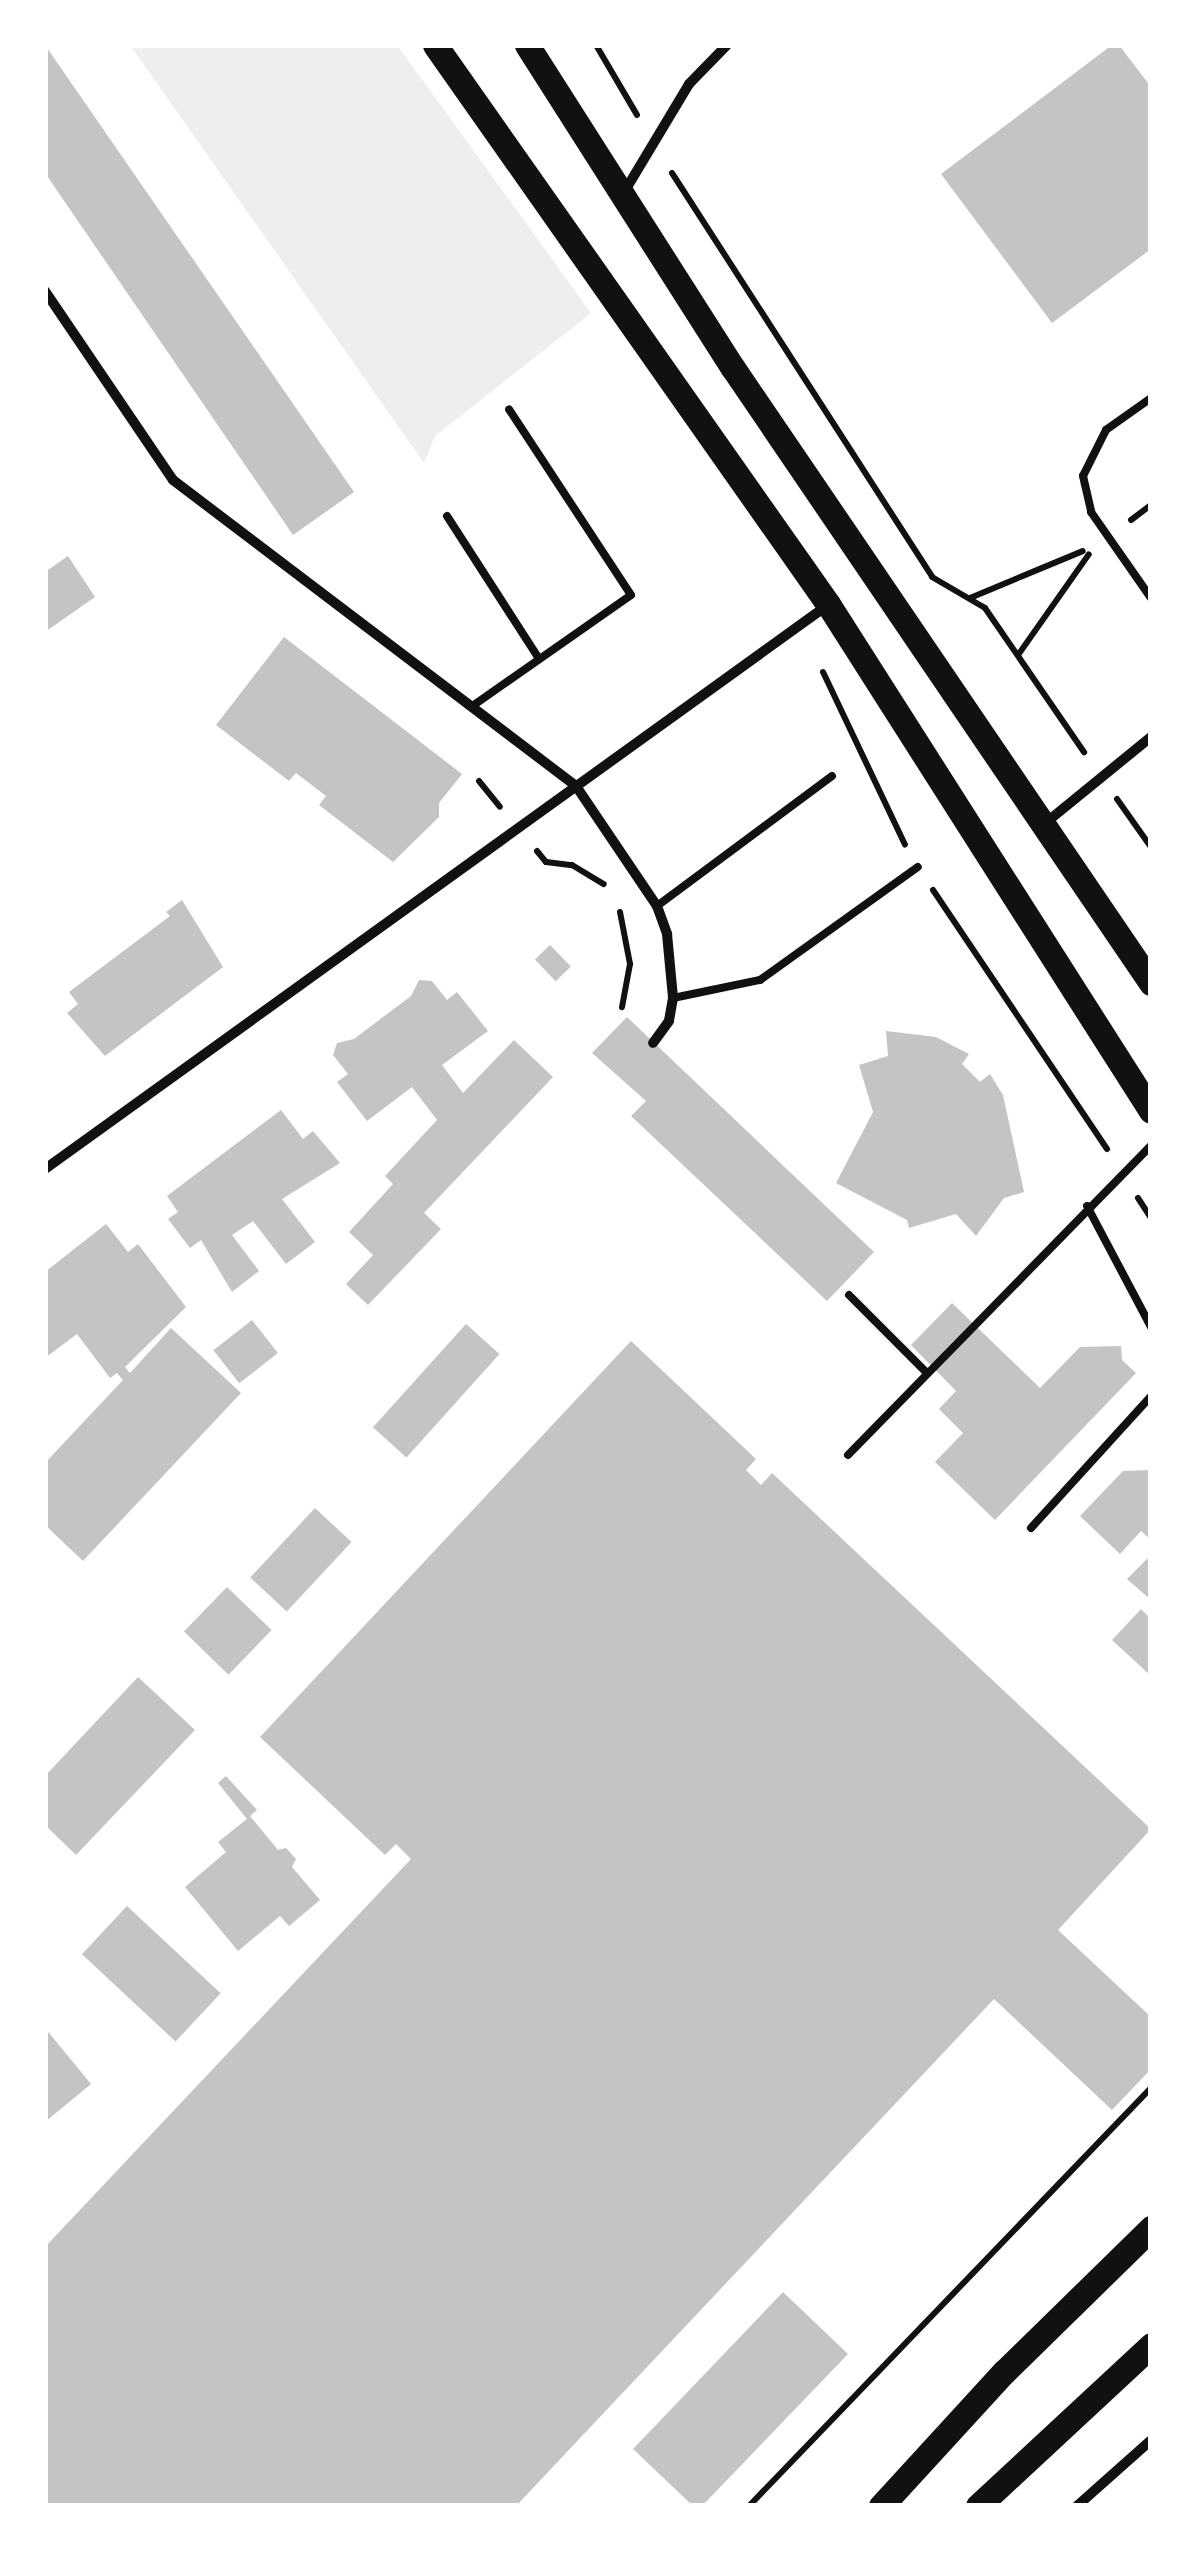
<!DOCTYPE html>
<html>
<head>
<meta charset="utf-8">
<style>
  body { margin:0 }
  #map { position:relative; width:1196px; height:2551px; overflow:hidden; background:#fff; font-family:Raleway,sans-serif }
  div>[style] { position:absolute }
  .green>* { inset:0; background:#eee }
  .building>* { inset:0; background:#c4c4c4; transform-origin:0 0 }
  .path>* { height:6px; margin:-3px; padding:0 3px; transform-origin:3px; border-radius:3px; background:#111 }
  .service>* { height:8px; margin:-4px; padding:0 4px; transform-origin:4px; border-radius:4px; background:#111 }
  .minor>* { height:10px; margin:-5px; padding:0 5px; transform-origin:5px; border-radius:5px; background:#111 }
  .primary>* { height:25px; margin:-12.5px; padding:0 12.5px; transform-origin:12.5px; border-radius:12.5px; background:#111 }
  span { translate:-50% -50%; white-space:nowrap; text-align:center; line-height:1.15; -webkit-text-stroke:9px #fff; paint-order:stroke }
  .frame { position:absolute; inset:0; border:48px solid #fff; pointer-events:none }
</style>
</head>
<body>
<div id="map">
  <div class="green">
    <i style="clip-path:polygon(130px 45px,397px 45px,591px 313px,435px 436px,424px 463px)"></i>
  </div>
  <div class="building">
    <i style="clip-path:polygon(45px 45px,354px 492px,293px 535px,45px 173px)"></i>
    <i style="clip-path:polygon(1112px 45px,1119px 45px,1151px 87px,1151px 249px,1052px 323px,941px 174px)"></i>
    <i style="clip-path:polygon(68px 556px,95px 597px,45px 632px,45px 572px)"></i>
    <i style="clip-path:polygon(284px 637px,462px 774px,439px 803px,439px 817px,393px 862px,319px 805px,326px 796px,296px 773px,289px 781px,216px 725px)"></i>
    <i style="clip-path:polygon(182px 900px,223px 967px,105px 1056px,67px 1013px,78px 1004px,69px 992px,170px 916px,166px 912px)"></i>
    <i style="left:550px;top:945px;width:30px;height:21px;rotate:46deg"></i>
    <i style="clip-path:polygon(419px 980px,432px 981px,447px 1000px,457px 992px,488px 1031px,442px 1065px,463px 1093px,514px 1040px,553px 1077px,424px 1213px,441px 1229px,368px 1305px,346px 1284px,373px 1255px,349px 1232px,393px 1184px,385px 1176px,437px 1120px,412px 1087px,367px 1121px,337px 1082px,348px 1074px,333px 1055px,337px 1043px,354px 1039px,383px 1017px,411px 996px)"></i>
    <i style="clip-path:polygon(627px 1017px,874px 1252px,827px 1301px,631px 1116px,646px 1101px,592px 1053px)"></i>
    <i style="clip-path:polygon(886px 1031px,936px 1037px,969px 1054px,962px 1064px,980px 1082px,990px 1074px,1003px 1095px,1024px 1192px,1004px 1198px,976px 1236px,956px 1214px,909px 1228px,907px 1220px,836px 1183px,873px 1112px,859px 1065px,888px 1056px)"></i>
    <i style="clip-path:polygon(281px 1110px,303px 1139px,313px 1131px,340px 1163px,282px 1199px,315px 1242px,286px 1264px,253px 1221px,232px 1235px,259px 1271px,232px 1292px,201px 1240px,190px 1248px,168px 1219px,178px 1212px,167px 1196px)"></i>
    <i style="clip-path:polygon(106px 1224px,128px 1252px,138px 1244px,186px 1307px,125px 1367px,130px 1373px,171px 1328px,241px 1393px,83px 1561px,45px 1525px,45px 1463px,123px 1380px,117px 1373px,110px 1378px,77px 1334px,45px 1358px,45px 1272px)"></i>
    <i style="clip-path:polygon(952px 1303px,1040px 1388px,1080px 1347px,1121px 1346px,1122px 1360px,1136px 1373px,995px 1520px,935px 1462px,963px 1433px,939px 1409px,956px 1391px,911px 1345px)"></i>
    <i style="left:252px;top:1320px;width:42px;height:49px;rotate:52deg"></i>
    <i style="left:466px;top:1324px;width:45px;height:139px;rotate:42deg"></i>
    <i style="clip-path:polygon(631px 1341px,756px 1459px,746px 1470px,761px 1485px,772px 1473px,1151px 1829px,1058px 1930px,1151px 2017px,1151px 2069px,1112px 2110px,994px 1999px,516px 2506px,45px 2506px,45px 2247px,411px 1859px,396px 1844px,385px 1855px,260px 1737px)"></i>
    <i style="clip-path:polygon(1151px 1470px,1151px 1540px,1141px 1531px,1120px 1554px,1080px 1516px,1123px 1471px)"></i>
    <i style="left:315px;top:1508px;width:50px;height:95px;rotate:43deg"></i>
    <i style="clip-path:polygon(1151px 1555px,1151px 1600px,1127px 1579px)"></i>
    <i style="left:227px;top:1587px;width:62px;height:62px;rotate:44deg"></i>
    <i style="clip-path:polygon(1141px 1609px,1151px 1619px,1151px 1676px,1112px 1640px)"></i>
    <i style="clip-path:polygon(138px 1677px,195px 1730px,76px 1855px,45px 1825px,45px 1776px)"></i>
    <i style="clip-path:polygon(226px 1776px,257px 1810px,250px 1816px,278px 1850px,286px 1848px,296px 1859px,292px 1867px,320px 1900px,289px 1926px,280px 1916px,238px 1951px,185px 1887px,226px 1852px,218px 1842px,247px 1819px,218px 1783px)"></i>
    <i style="left:127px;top:1906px;width:128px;height:66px;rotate:43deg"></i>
    <i style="clip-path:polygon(45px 2028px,91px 2084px,45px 2122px)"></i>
    <i style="clip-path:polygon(783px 2292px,848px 2354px,702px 2506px,693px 2506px,633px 2449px)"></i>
  </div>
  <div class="path">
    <i style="left:596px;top:45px;width:81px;rotate:59.6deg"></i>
    <i style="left:672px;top:173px;width:480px;rotate:57.2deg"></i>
    <i style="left:932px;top:577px;width:61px;rotate:30.3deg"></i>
    <i style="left:985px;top:608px;width:175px;rotate:55.5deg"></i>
    <i style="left:1131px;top:520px;width:25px;rotate:-37deg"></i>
    <i style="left:970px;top:598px;width:122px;rotate:-22.6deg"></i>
    <i style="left:1018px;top:655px;width:123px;rotate:-54.9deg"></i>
    <i style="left:823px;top:672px;width:191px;rotate:64.6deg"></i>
    <i style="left:479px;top:781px;width:33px;rotate:51deg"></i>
    <i style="left:1117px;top:799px;width:59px;rotate:54.7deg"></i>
    <i style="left:537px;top:851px;width:14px;rotate:51deg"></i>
    <i style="left:546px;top:862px;width:26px;rotate:7deg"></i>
    <i style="left:572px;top:865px;width:37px;rotate:31deg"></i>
    <i style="left:933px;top:890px;width:312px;rotate:56.1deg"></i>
    <i style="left:620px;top:912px;width:53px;rotate:79.1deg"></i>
    <i style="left:630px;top:964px;width:44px;rotate:100.5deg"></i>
    <i style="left:1138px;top:1198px;width:24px;rotate:57deg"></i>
    <i style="left:749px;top:2506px;width:580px;rotate:-46.12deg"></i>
  </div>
  <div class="service">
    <i style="left:1151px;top:398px;width:55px;rotate:144.6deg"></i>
    <i style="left:1106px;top:430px;width:51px;rotate:116.6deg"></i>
    <i style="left:1083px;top:476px;width:37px;rotate:77deg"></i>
    <i style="left:1091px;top:512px;width:105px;rotate:55.1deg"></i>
    <i style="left:447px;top:516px;width:170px;rotate:57.2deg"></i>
    <i style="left:471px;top:707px;width:195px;rotate:-35deg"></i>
    <i style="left:631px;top:595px;width:222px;rotate:-123.3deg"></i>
    <i style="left:657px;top:906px;width:218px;rotate:-36.6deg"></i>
    <i style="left:673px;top:998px;width:89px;rotate:-11.7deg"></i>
    <i style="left:760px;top:980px;width:194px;rotate:-35.6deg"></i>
    <i style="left:1087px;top:1206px;width:137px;rotate:62.1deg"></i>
    <i style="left:849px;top:1295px;width:109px;rotate:45deg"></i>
    <i style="left:848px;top:1455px;width:433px;rotate:-45.6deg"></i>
    <i style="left:1031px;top:1528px;width:178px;rotate:-47.7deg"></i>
  </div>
  <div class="minor">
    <i style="left:623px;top:194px;width:128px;rotate:-59deg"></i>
    <i style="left:689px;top:84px;width:54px;rotate:-45.7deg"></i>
    <i style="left:45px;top:291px;width:228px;rotate:55.9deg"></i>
    <i style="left:173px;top:480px;width:506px;rotate:37.21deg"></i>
    <i style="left:576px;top:786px;width:145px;rotate:56deg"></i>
    <i style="left:657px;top:906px;width:30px;rotate:70deg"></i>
    <i style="left:667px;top:934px;width:64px;rotate:84.6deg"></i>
    <i style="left:673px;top:998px;width:23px;rotate:100deg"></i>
    <i style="left:669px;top:1021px;width:27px;rotate:126deg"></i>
    <i style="left:1043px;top:825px;width:139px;rotate:-39.2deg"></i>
    <i style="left:45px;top:1169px;width:965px;rotate:-35.77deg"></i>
    <i style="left:1077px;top:2506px;width:99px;rotate:-41.7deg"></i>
  </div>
  <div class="primary">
    <i style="left:435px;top:45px;width:683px;rotate:54.89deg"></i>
    <i style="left:828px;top:604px;width:601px;rotate:57.5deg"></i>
    <i style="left:527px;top:45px;width:383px;rotate:57.5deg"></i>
    <i style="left:733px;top:368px;width:744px;rotate:55.8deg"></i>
    <i style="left:881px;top:2506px;width:182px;rotate:-47.5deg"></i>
    <i style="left:1004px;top:2372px;width:206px;rotate:-44.4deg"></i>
    <i style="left:978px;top:2506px;width:236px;rotate:-42.9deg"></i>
  </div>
  <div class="frame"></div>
</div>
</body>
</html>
